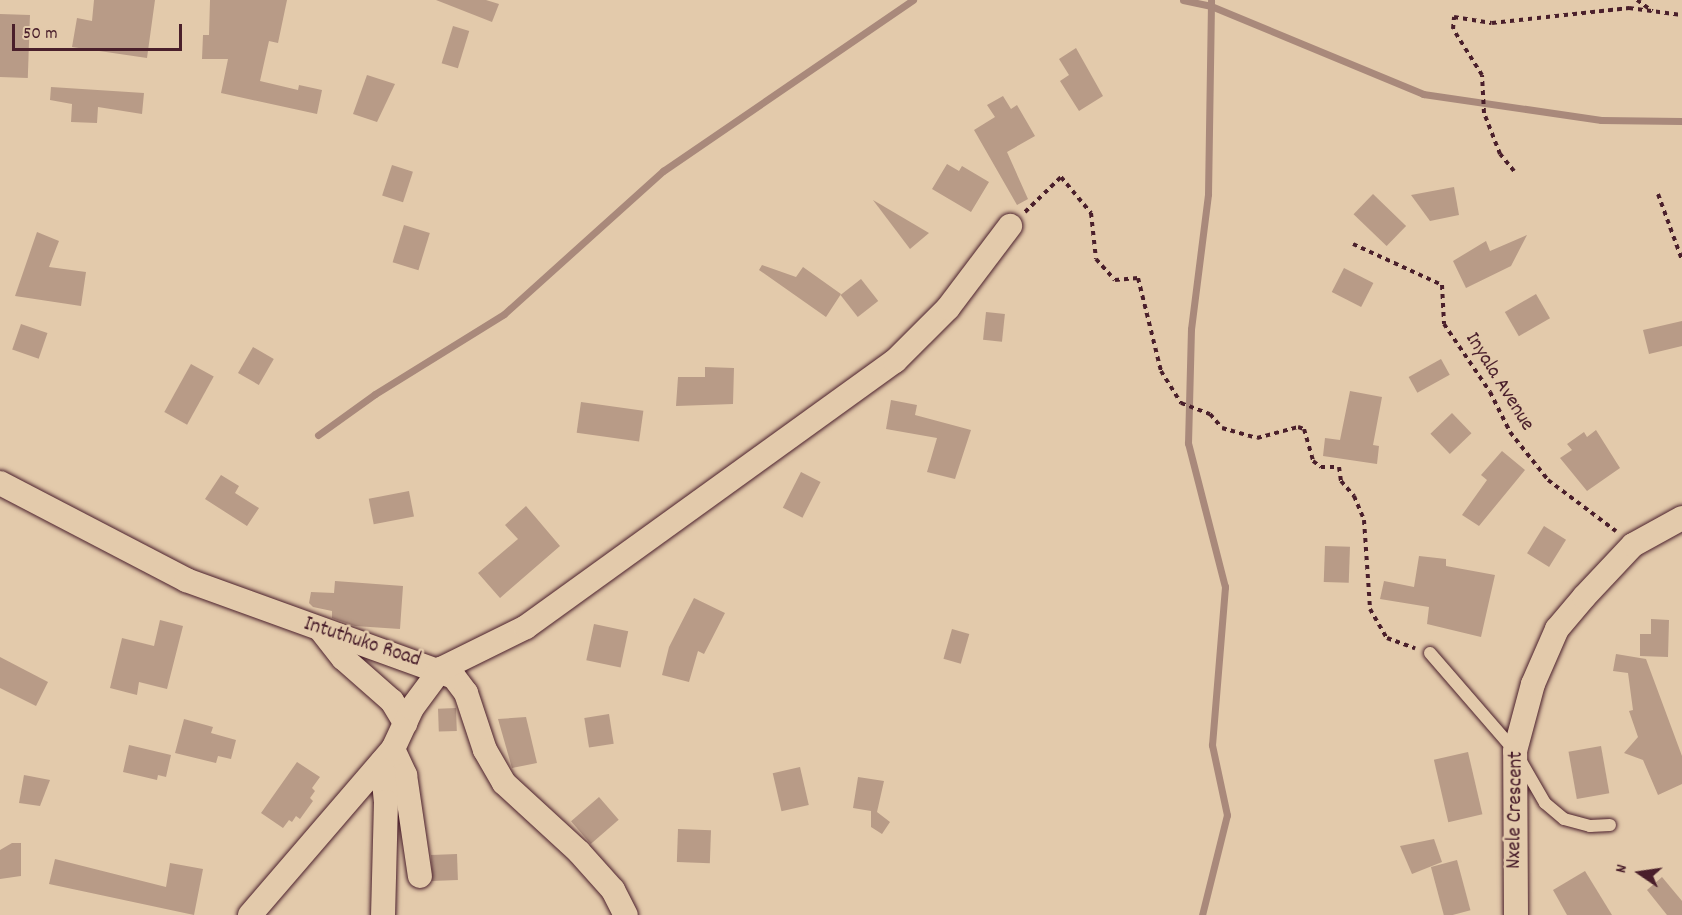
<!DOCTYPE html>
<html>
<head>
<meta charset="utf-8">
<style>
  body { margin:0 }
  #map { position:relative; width:1682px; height:915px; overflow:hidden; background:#e3caab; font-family:Dekko,sans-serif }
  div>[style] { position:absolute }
  .stream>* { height:7px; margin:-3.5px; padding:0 3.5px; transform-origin:3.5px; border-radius:3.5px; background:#a9897b }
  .building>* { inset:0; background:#b89b87; transform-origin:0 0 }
  .path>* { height:4px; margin-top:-2px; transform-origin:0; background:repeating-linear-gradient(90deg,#4a1f2b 0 4.5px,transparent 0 9px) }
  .roads { filter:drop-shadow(0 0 2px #4a1f2b) drop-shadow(0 0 2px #4a1f2b) }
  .service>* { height:12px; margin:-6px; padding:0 6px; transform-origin:6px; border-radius:6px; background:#e3caab }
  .minor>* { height:24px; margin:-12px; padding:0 12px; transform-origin:12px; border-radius:12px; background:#e3caab }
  span { translate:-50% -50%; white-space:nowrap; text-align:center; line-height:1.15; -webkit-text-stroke:5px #e3caab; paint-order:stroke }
  .street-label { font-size:21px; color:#4a1f2b }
  .north { position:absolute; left:1610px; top:843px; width:60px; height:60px; -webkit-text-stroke:4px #e3caab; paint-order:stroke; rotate:283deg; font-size:16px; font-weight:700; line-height:24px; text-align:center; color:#4a1f2b }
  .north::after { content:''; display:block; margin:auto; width:21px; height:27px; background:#4a1f2b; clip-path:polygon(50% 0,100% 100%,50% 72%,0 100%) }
  .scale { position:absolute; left:12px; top:24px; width:170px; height:27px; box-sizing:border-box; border:3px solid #4a1f2b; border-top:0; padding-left:8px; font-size:18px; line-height:21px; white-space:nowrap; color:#4a1f2b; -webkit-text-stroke:4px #e3caab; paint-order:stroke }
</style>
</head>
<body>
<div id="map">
  <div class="stream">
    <i style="left:1183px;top:0;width:29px;rotate:12deg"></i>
    <i style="left:1211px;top:6px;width:230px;rotate:22.5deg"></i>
    <i style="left:1423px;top:94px;width:180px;rotate:8.3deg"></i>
    <i style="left:1601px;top:120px;width:81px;rotate:0.7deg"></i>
    <i style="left:318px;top:435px;width:70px;rotate:-35.7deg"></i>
    <i style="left:375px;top:394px;width:152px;rotate:-31.8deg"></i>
    <i style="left:504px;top:314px;width:214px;rotate:-42deg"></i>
    <i style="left:663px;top:171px;width:303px;rotate:-34.4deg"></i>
    <i style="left:1202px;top:915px;width:103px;rotate:-76deg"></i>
    <i style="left:1227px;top:815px;width:72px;rotate:-102.1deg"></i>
    <i style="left:1212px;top:745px;width:159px;rotate:-85.3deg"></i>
    <i style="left:1225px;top:587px;width:149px;rotate:-104.4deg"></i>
    <i style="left:1188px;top:443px;width:114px;rotate:-88.5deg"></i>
    <i style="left:1191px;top:329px;width:136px;rotate:-82.8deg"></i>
    <i style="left:1208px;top:194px;width:194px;rotate:-89.1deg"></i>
  </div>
  <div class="building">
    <i style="clip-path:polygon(94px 0,155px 0,147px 58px,72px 47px,77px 18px,92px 21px)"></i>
    <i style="clip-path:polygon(210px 0,287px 0,278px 43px,269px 41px,260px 81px,298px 90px,299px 85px,322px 90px,317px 114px,221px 93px,228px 59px,202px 59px,203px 35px,209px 35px)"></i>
    <i style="clip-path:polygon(436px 0,486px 0,499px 4px,492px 22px)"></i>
    <i style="left:0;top:14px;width:30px;height:63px;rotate:2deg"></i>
    <i style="left:453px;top:26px;width:17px;height:39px;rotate:17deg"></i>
    <i style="clip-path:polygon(1076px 48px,1103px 96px,1079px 111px,1060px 81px,1069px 75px,1059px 59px)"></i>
    <i style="clip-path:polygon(367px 75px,395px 84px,377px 122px,353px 114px)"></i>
    <i style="clip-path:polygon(51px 87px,144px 93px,142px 114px,98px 107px,97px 123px,71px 122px,72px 104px,50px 100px)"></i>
    <i style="clip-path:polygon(1003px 96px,1011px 109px,1017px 105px,1035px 136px,1007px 152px,1028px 199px,1017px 205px,974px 130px,995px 117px,987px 105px)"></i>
    <i style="clip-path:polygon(947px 164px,959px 171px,962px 166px,989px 182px,971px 212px,932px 189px)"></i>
    <i style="left:392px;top:165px;width:22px;height:32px;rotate:18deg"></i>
    <i style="clip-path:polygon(1454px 187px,1459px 215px,1430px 221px,1411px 195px)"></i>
    <i style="left:1373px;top:194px;width:46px;height:28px;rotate:44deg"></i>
    <i style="clip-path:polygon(873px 200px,929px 233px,910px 249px)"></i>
    <i style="left:404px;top:225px;width:27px;height:39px;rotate:17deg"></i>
    <i style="clip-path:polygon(37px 232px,59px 241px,49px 267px,86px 272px,81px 306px,15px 296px)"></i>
    <i style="clip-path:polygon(1527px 235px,1511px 266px,1466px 288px,1453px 261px,1486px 241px,1490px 251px)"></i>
    <i style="clip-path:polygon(762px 265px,796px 277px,803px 267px,841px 294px,826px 317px,759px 270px)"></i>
    <i style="left:1344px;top:268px;width:33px;height:27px;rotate:27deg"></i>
    <i style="left:861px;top:279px;width:28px;height:26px;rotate:52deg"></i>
    <i style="left:1536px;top:294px;width:28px;height:36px;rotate:60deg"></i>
    <i style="left:986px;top:312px;width:19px;height:28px;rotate:6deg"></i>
    <i style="clip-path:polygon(1682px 321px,1682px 346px,1649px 354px,1643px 330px)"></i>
    <i style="left:21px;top:324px;width:28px;height:27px;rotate:19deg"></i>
    <i style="left:253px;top:347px;width:24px;height:30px;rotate:30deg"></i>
    <i style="left:1441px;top:359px;width:18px;height:37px;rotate:61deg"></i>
    <i style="left:191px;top:364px;width:26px;height:55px;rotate:29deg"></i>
    <i style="clip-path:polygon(705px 367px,734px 368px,733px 404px,676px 406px,678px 377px,705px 377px)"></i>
    <i style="clip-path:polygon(1350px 391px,1382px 397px,1373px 445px,1379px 446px,1377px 464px,1323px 456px,1325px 438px,1340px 440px)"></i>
    <i style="clip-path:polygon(891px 400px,917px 405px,915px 415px,971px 430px,955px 479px,927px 472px,937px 438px,886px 429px)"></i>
    <i style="left:581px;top:402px;width:63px;height:31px;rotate:8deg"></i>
    <i style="left:1452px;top:413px;width:28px;height:30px;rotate:46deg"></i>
    <i style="clip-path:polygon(1596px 430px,1620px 468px,1587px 491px,1560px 458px,1572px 450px,1567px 444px,1584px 432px,1587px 437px)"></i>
    <i style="clip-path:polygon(1502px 451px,1525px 470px,1479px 526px,1462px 515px,1487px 480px,1481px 475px)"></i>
    <i style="left:801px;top:472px;width:22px;height:40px;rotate:27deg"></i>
    <i style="clip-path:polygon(221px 475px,239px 486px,235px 493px,259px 508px,247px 526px,205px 499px)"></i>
    <i style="left:409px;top:491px;width:26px;height:41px;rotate:79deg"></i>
    <i style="clip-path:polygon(526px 506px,560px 546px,500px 598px,478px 573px,518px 539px,505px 525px)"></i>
    <i style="left:1544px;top:526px;width:26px;height:32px;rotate:32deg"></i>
    <i style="left:1325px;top:546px;width:25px;height:36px;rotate:2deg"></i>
    <i style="clip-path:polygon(1419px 556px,1446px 559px,1446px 566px,1495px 575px,1481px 637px,1427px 624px,1429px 607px,1380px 599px,1384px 581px,1414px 587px)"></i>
    <i style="clip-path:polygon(335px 581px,403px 586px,400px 629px,355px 626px,332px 618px,332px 611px,313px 607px,309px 603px,311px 592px,334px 593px)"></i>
    <i style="clip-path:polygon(694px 598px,725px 613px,704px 654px,698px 651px,689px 682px,662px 675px,669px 647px)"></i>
    <i style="clip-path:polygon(1651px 619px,1669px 620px,1668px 657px,1640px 656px,1640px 634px,1651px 634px)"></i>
    <i style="clip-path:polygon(160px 620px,183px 626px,167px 689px,139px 682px,137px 695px,110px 688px,122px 638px,154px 646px)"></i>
    <i style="left:594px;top:624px;width:35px;height:37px;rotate:12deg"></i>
    <i style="left:952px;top:629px;width:18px;height:31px;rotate:16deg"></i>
    <i style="clip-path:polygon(1616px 654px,1646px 659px,1682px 756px,1682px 784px,1658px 795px,1643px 760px,1624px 753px,1638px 737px,1629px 711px,1633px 710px,1628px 673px,1613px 671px)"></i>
    <i style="clip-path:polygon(0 657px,48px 682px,36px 706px,0 688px)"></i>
    <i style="left:456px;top:708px;width:23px;height:18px;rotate:88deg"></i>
    <i style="left:609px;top:714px;width:30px;height:25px;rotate:81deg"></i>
    <i style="clip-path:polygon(526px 717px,537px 763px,512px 768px,498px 719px)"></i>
    <i style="clip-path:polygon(184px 719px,213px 727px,211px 733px,236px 740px,231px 759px,218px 756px,216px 763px,175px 753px)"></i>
    <i style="clip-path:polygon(129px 745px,171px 755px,166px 777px,158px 775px,157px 780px,123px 772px)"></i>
    <i style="left:1601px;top:746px;width:48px;height:33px;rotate:80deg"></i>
    <i style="left:1468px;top:752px;width:64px;height:35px;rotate:77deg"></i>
    <i style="clip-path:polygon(297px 762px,320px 777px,312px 788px,315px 791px,310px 798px,313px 801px,300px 819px,296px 816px,292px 822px,289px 820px,283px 828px,261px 813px)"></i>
    <i style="left:800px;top:767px;width:39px;height:28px;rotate:77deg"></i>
    <i style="clip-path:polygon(24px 775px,50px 780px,40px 806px,19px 803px)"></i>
    <i style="clip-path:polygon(858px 777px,884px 781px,877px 812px,890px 822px,882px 834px,871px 827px,871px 811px,853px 808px)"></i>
    <i style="left:599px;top:797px;width:30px;height:37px;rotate:49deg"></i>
    <i style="left:678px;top:829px;width:33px;height:33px;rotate:2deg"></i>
    <i style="clip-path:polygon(1434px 839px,1442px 862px,1412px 874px,1400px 846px)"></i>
    <i style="clip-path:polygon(12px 843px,21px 843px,21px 876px,0 879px,0 850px)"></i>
    <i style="left:457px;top:854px;width:26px;height:26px;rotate:88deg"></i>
    <i style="clip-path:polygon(55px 859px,166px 887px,170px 863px,203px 869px,194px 915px,49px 884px)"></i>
    <i style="left:1457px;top:860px;width:52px;height:27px;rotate:75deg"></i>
    <i style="clip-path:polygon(1585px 871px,1612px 915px,1567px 915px,1553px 890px)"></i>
    <i style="clip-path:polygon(1662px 877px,1682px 901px,1682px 915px,1667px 915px,1647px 890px)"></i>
  </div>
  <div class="path">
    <i style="left:1637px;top:0;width:19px;rotate:36deg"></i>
    <i style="left:1514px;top:171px;width:22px;rotate:-129deg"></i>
    <i style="left:1500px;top:154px;width:44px;rotate:-111.3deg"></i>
    <i style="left:1484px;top:113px;width:38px;rotate:-93deg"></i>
    <i style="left:1482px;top:75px;width:54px;rotate:-122.2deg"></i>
    <i style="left:1453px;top:29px;width:12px;rotate:-85deg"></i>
    <i style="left:1454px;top:17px;width:38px;rotate:9deg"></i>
    <i style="left:1492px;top:23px;width:138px;rotate:-6.2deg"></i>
    <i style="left:1629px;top:8px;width:53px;rotate:7.5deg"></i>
    <i style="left:1658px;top:194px;width:70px;rotate:70deg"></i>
    <i style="left:1025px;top:212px;width:50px;rotate:-44.2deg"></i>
    <i style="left:1061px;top:177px;width:47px;rotate:50.2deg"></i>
    <i style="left:1091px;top:213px;width:46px;rotate:83.8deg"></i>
    <i style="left:1096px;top:259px;width:28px;rotate:48deg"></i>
    <i style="left:1115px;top:280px;width:23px;rotate:-5deg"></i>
    <i style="left:1138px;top:278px;width:96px;rotate:76.1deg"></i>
    <i style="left:1161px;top:371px;width:38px;rotate:58deg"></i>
    <i style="left:1181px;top:403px;width:31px;rotate:21deg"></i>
    <i style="left:1210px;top:414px;width:18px;rotate:49deg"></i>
    <i style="left:1222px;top:428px;width:36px;rotate:16deg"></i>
    <i style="left:1257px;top:438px;width:42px;rotate:-15deg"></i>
    <i style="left:1298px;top:427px;width:6px;rotate:18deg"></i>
    <i style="left:1304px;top:429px;width:33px;rotate:74deg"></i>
    <i style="left:1313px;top:461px;width:10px;rotate:37deg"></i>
    <i style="left:1321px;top:467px;width:18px"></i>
    <i style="left:1339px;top:467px;width:14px;rotate:82deg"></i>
    <i style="left:1341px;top:481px;width:20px;rotate:49deg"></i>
    <i style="left:1354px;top:496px;width:26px;rotate:67deg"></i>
    <i style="left:1364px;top:520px;width:89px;rotate:86.1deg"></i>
    <i style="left:1370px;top:609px;width:34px;rotate:60deg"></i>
    <i style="left:1387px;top:638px;width:30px;rotate:20deg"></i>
    <i style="left:1353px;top:244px;width:98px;rotate:24.7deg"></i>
    <i style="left:1442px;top:285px;width:39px;rotate:87deg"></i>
    <i style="left:1444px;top:324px;width:82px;rotate:55.9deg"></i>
    <i style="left:1490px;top:392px;width:45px;rotate:63.4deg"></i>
    <i style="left:1510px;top:432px;width:61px;rotate:51.6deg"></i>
    <i style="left:1548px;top:480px;width:85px;rotate:36.9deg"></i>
  </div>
  <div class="roads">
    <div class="service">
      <i style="left:1430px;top:653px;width:130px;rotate:49.1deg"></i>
      <i style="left:1515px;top:751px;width:60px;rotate:60deg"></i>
      <i style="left:1545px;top:803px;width:25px;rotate:40deg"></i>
      <i style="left:1564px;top:819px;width:27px;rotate:15deg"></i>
      <i style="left:1590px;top:826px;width:20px;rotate:-3deg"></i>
    </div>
    <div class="minor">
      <i style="left:0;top:483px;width:210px;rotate:27.5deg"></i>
      <i style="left:186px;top:580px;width:285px;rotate:19.9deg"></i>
      <i style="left:454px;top:677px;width:20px;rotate:53deg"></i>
      <i style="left:466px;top:693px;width:60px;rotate:71.6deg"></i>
      <i style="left:485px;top:750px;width:38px;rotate:60deg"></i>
      <i style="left:504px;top:783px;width:102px;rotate:42.6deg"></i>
      <i style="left:579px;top:852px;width:51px;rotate:48.2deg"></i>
      <i style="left:613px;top:890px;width:28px;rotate:63deg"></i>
      <i style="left:321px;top:630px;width:36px;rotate:52deg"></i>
      <i style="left:343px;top:658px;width:65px;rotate:41.3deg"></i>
      <i style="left:392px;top:701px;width:26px;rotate:59deg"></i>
      <i style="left:393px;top:749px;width:29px;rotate:65deg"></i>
      <i style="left:405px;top:775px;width:102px;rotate:81.6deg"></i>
      <i style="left:382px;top:762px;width:40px;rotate:84.3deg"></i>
      <i style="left:386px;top:802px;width:113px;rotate:91.5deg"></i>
      <i style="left:250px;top:915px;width:219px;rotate:-49.3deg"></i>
      <i style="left:393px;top:749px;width:45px;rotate:-65.1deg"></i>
      <i style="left:412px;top:708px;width:49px;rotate:-53.4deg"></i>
      <i style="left:441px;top:669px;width:95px;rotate:-26.3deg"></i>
      <i style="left:526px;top:627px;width:455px;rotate:-35.8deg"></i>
      <i style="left:895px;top:361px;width:75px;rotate:-45deg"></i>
      <i style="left:948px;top:308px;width:103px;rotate:-52.9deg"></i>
      <i style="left:1516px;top:915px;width:164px;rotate:-90.3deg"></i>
      <i style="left:1515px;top:751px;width:69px;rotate:-75deg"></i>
      <i style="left:1533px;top:684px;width:60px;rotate:-66.4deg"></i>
      <i style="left:1557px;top:629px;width:42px;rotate:-49.8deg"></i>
      <i style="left:1584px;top:597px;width:71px;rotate:-46.7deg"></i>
      <i style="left:1633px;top:545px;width:56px;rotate:-28.9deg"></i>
    </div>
  </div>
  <div class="street-label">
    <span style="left:1499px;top:382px;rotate:58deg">Inyala Avenue</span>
    <span style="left:362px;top:643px;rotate:18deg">Intuthuko Road</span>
    <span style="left:1516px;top:810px;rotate:-89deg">Nxele Crescent</span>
  </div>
  <div class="north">N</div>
  <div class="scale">50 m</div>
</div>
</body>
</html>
